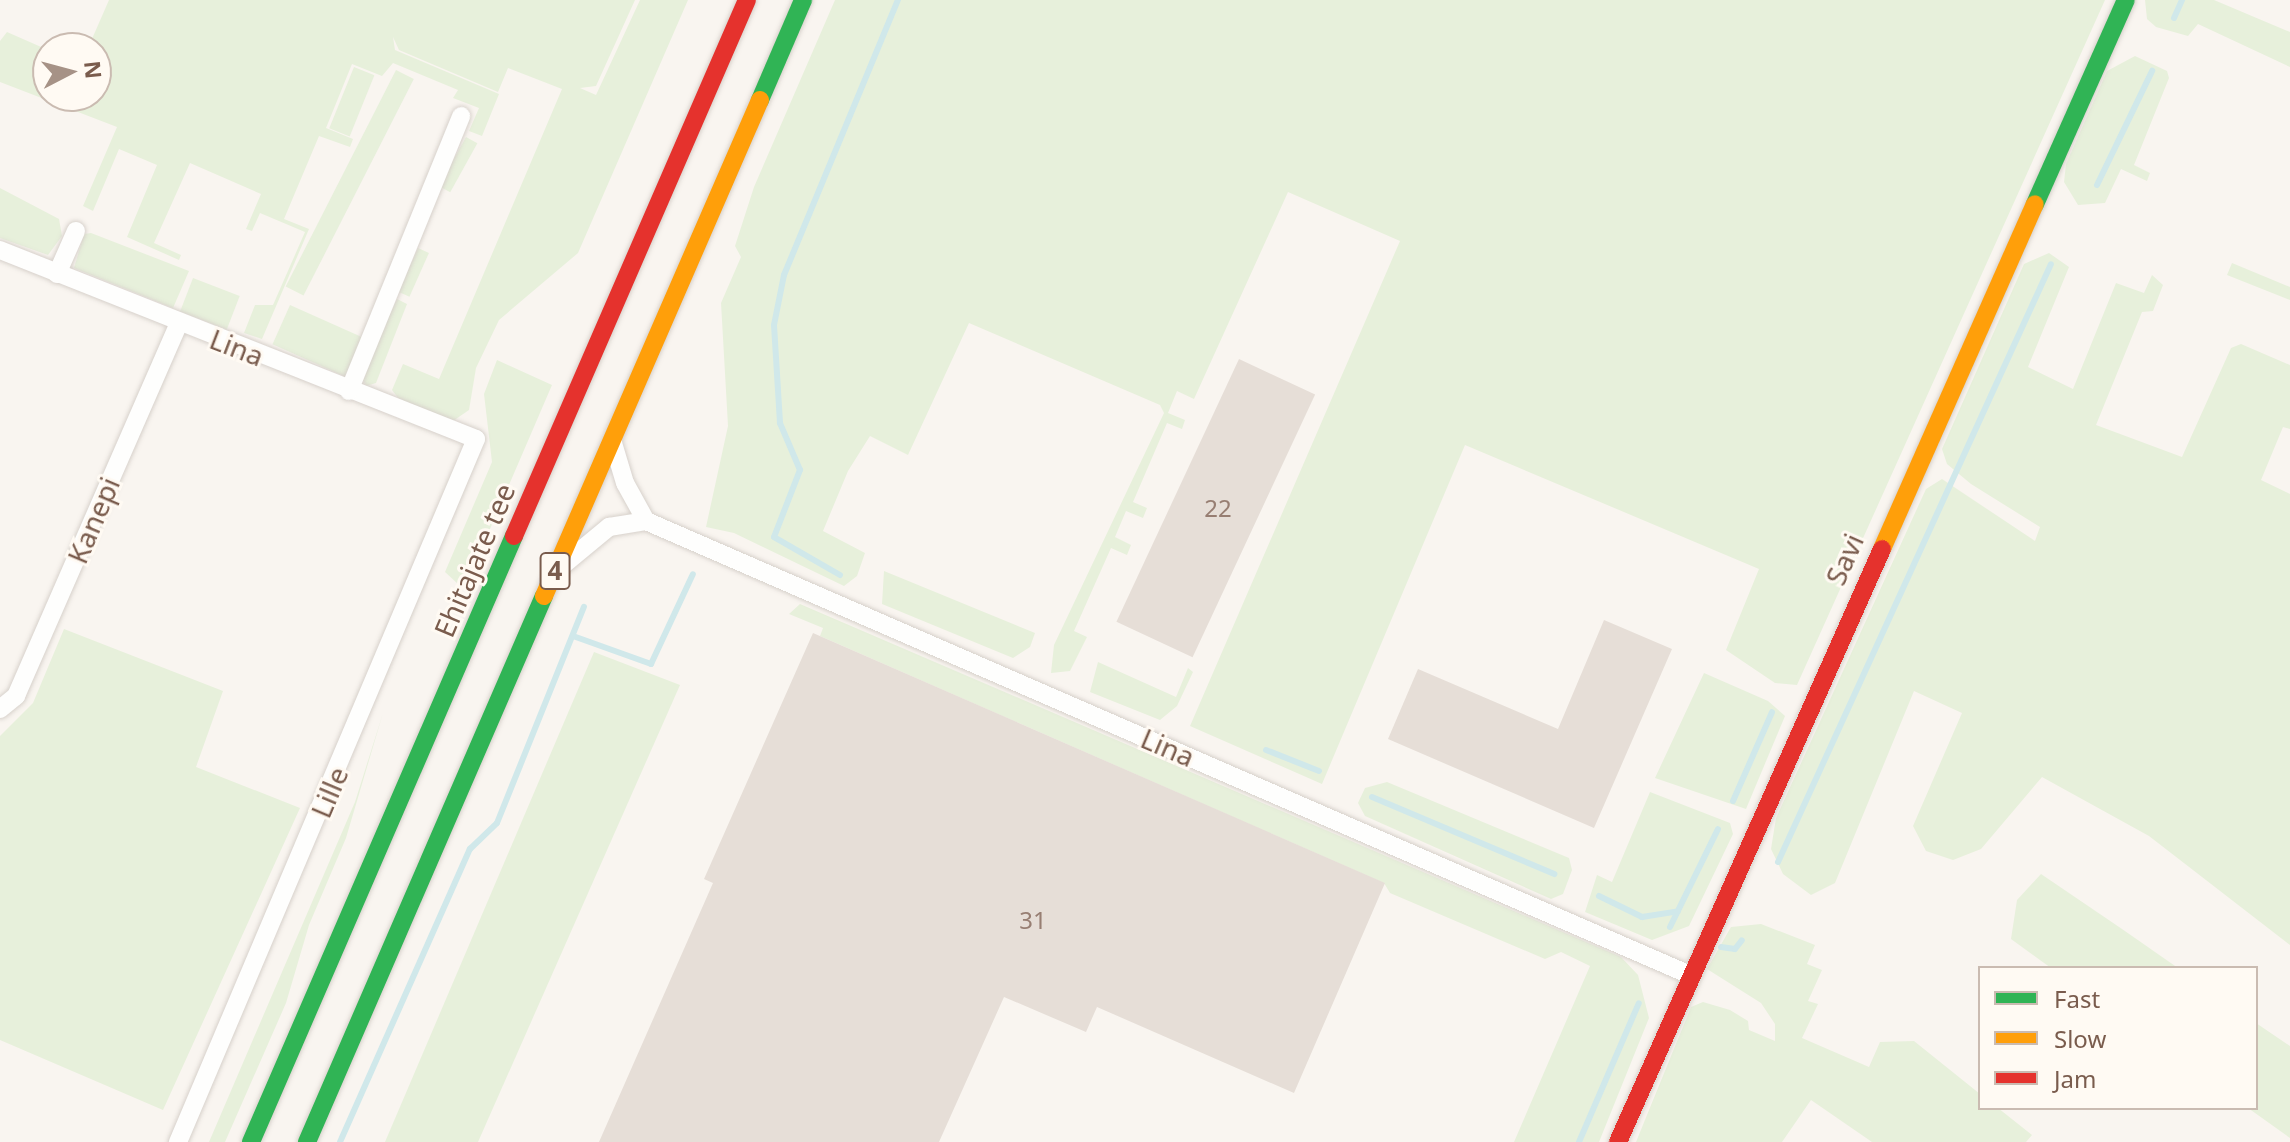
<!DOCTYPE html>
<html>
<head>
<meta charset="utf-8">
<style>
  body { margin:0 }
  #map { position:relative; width:2290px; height:1142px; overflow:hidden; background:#f9f5f0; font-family:"Noto Sans",sans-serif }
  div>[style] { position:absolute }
  .green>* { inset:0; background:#e7f0db; transform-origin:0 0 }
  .stream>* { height:6px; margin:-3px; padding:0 3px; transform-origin:3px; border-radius:3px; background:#d0e8ea }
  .building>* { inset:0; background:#e6ded7; transform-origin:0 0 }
  .roads { filter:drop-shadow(0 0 2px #d7d1cb) drop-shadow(0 0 2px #d7d1cb) }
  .street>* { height:18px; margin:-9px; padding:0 9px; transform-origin:9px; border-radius:9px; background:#fefefd }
  .fast>* { height:18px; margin:-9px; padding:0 9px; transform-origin:9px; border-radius:9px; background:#30b455 }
  .slow>* { height:18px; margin:-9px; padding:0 9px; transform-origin:9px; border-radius:9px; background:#ff9f0a }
  .jam>* { height:18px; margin:-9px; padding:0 9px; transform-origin:9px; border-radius:9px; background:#e5322d }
  span { translate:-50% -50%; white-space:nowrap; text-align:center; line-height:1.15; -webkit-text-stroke:6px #fffaf3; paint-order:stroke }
  .number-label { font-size:24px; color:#977e72 }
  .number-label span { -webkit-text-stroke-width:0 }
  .shield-label span { padding:2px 6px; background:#fffaf3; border:2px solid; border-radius:6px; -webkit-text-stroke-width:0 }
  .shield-label { font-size:26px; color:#7a5c4d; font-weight:700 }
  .street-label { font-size:28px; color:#7a5c4d }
  .legend { position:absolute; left:1978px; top:966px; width:280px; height:144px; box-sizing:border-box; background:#fffaf3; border:2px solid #cabbb1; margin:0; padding:10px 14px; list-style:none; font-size:24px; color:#7a5c4d }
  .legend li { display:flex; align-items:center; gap:16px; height:40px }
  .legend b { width:40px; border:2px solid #cabbb1 }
  .north { position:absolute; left:32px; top:32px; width:80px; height:80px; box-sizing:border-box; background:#fffaf3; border:2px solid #cabbb1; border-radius:50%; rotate:84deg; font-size:22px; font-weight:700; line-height:32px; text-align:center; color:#7a5c4d }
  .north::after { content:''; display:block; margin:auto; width:28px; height:36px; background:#a69286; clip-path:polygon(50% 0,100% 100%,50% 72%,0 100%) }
</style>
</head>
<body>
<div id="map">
  <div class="green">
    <i style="clip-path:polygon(109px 0,635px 0,596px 86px,580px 88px,596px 95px,640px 0,688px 0,578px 253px,499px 320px,476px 368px,469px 410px,453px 421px,402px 403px,392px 390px,403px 364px,439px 379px,562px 89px,508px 68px,498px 92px,399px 50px,393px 37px,395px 50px,499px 94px,482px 136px,469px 131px,479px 108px,453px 98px,458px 90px,393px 63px,382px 76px,352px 64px,326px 128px,353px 139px,350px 147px,319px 136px,284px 219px,309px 229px,262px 339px,244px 333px,255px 305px,273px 305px,305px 232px,260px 213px,252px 231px,246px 229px,261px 194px,190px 163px,154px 243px,181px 255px,179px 260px,127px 237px,157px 165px,119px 149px,93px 211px,83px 206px,117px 127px,0 82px,0 41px,7px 32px,48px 50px,48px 96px,96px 96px,96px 48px,88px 48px)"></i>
    <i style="clip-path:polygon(835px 0,2105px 0,1797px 685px,1775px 683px,1726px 650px,1759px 569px,1465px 445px,1322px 784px,1190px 726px,1400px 241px,1288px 192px,1194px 399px,1177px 391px,1168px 413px,1185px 420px,1182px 429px,1167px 423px,1133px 502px,1147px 508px,1143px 518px,1126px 511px,1115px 537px,1131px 545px,1127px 555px,1111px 548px,1074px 631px,1087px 637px,1070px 671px,1051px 673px,1054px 645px,1164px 413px,1160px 405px,969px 323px,908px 455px,870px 436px,848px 471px,823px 531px,865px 553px,857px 576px,844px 586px,734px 533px,706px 527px,728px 426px,721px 303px,741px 257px,735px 246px,754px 187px)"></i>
    <i style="clip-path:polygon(2145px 0,2214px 0,2290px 32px,2290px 67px,2198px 24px,2188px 36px,2156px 27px,2147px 19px)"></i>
    <i style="clip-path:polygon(2135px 56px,2167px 71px,2169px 78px,2134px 165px,2150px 173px,2147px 181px,2121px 169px,2105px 203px,2078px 205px,2064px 182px,2066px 164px,2107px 71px)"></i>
    <i style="left:354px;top:67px;width:22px;height:66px;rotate:22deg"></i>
    <i style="left:396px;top:70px;width:20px;height:243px;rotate:27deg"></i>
    <i style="left:466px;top:137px;width:13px;height:56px;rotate:29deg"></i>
    <i style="clip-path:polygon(0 188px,59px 219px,62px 236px,48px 255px,0 238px)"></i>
    <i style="clip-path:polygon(91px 233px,189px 271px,173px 308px,74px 268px,84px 234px)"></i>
    <i style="left:418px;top:248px;width:12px;height:48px;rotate:24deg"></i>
    <i style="clip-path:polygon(2049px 253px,2069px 267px,2028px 367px,2073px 389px,2116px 283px,2144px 293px,2152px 275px,2163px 285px,2153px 311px,2142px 312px,2096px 425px,2182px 457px,2231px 348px,2241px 344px,2290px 365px,2290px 429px,2283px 427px,2261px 480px,2290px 494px,2290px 945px,2149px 836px,2042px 777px,1981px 849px,1953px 860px,1926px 851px,1913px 826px,1962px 713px,1914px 691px,1835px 883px,1811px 895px,1783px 874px,1771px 849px,1776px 818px,1926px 489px,1942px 479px,2035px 541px,2040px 527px,1971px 484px,1947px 464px,1942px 449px,2024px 264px)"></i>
    <i style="clip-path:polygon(2232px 263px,2290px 287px,2290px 300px,2227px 275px)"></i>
    <i style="left:193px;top:278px;width:50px;height:36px;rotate:21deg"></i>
    <i style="clip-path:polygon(397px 299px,407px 304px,376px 383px,366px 386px,361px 376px)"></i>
    <i style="left:290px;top:305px;width:84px;height:43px;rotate:24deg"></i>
    <i style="clip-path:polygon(497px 360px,552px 385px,490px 529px,458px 584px,445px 572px,492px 462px,484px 394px)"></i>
    <i style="clip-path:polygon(884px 571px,1035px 633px,1030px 647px,1013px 658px,882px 604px)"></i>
    <i style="clip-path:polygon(800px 604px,1621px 957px,1638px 975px,1649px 1018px,1599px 1142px,1514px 1142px,1590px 966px,1561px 952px,1545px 959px,1390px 893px,1384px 883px,820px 636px,823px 628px,789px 614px)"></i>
    <i style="clip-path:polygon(64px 629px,223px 691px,196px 767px,300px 808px,163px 1110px,0 1040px,0 736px,33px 703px)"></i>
    <i style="clip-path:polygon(594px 652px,680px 685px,478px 1142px,385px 1142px)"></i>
    <i style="clip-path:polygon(1098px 662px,1176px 697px,1188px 668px,1193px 672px,1177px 706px,1160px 720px,1090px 692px)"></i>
    <i style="clip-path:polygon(1704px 673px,1768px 701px,1785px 716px,1746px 809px,1655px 778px)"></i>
    <i style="clip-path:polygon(383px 713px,346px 838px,309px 925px,286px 1003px,225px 1142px,209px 1142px,355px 802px)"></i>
    <i style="clip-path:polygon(1387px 782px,1569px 858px,1572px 870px,1563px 894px,1551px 899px,1365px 816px,1358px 803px,1365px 788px)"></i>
    <i style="clip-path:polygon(1650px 792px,1730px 823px,1733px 834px,1689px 926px,1652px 940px,1585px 912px,1597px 875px,1612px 882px)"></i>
    <i style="clip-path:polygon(2041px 874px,2122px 929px,2178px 968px,2051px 968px,2011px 939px,2017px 900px)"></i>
    <i style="clip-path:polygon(1761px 924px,1815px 945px,1807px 964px,1822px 970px,1808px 1001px,1818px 1004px,1802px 1038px,1869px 1067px,1880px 1042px,1914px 1041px,1980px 1094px,1980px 1108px,1998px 1108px,2032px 1135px,2026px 1142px,1872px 1142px,1811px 1100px,1782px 1142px,1636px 1142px,1691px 1007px,1703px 1002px,1730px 1010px,1748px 1021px,1749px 1030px,1775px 1041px,1775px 1024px,1761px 1003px,1707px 969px,1731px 927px)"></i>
    <i style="clip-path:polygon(2256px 1023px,2290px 1046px,2290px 1138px,2248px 1108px,2256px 1108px)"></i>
  </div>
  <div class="stream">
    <i style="left:2174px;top:18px;width:20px;rotate:-66deg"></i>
    <i style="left:2097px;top:185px;width:127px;rotate:-64.2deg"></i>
    <i style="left:840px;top:575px;width:76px;rotate:-150.1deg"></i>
    <i style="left:774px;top:537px;width:72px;rotate:-68.8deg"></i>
    <i style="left:800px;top:470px;width:51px;rotate:-113.1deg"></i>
    <i style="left:780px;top:423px;width:98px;rotate:-93.5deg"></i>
    <i style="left:774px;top:325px;width:51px;rotate:-78.7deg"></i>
    <i style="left:784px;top:275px;width:298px;rotate:-67.5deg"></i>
    <i style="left:573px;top:636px;width:83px;rotate:19.7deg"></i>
    <i style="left:651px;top:664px;width:99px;rotate:-65deg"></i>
    <i style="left:1266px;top:750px;width:57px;rotate:21.6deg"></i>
    <i style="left:1372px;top:797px;width:198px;rotate:22.9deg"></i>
    <i style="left:1733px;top:801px;width:97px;rotate:-66.3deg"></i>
    <i style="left:1778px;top:862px;width:657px;rotate:-65.46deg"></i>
    <i style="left:1599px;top:896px;width:48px;rotate:26deg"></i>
    <i style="left:1642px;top:917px;width:36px;rotate:-9deg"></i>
    <i style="left:1670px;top:927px;width:109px;rotate:-63.9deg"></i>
    <i style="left:1721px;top:947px;width:14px;rotate:8deg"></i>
    <i style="left:1735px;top:949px;width:11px;rotate:-52deg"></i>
    <i style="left:340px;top:1142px;width:321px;rotate:-66.1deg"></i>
    <i style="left:470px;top:849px;width:37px;rotate:-44deg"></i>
    <i style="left:497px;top:823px;width:233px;rotate:-68.1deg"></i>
    <i style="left:1579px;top:1142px;width:151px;rotate:-66.7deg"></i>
  </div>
  <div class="building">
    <i style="left:1239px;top:359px;width:84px;height:290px;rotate:25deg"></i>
    <i style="clip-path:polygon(1604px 620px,1672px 649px,1594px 828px,1388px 739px,1418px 669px,1558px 729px)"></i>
    <i style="clip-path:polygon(813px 633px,1385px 883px,1294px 1093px,1097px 1007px,1086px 1032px,1004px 997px,939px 1142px,599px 1142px,713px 883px,704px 879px)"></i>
  </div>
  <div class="roads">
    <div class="street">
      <i style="left:0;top:250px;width:512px;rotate:21.66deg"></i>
      <i style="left:476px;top:439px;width:764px;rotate:112.97deg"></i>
      <i style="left:57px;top:274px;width:47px;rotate:-66.2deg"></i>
      <i style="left:349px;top:391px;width:297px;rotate:-67.8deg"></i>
      <i style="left:646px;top:521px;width:1138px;rotate:23.5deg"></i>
      <i style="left:563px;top:565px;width:60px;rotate:-39.6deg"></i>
      <i style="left:609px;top:527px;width:37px;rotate:-9deg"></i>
      <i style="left:646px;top:521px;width:43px;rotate:-118.9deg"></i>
      <i style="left:625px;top:483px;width:42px;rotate:-106.7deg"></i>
      <i style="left:0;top:709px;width:21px;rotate:-39deg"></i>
      <i style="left:16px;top:696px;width:405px;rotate:-66.4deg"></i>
    </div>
    <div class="fast">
      <i style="left:760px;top:100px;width:109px;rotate:-66.7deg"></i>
      <i style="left:2035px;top:204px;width:223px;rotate:-66deg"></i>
      <i style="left:251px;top:1142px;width:661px;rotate:-66.54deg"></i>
      <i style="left:307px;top:1142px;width:595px;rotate:-66.54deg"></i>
    </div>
    <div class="slow">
      <i style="left:1882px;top:549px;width:377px;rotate:-66.1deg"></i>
      <i style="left:544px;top:596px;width:541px;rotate:-66.47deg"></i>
    </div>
    <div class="jam">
      <i style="left:514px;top:536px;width:584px;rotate:-66.51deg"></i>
      <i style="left:1618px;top:1142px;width:649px;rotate:-66deg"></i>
    </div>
  </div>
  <div class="number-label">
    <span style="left:1218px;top:508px">22</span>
    <span style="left:1033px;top:920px">31</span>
  </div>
  <div class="shield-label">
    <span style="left:555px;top:571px">4</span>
  </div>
  <div class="street-label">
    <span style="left:237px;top:347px;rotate:21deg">Lina</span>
    <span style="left:93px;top:520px;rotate:-67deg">Kanepi</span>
    <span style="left:1844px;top:559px;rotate:-66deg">Savi</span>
    <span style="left:474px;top:560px;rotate:-67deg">Ehitajate tee</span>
    <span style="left:1168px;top:747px;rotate:23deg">Lina</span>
    <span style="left:329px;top:792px;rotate:-67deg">Lille</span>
  </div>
  <ul class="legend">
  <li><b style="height:10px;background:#30b455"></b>Fast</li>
  <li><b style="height:10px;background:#ff9f0a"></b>Slow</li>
  <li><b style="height:10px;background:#e5322d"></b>Jam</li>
  </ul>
  <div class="north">N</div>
</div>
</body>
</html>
